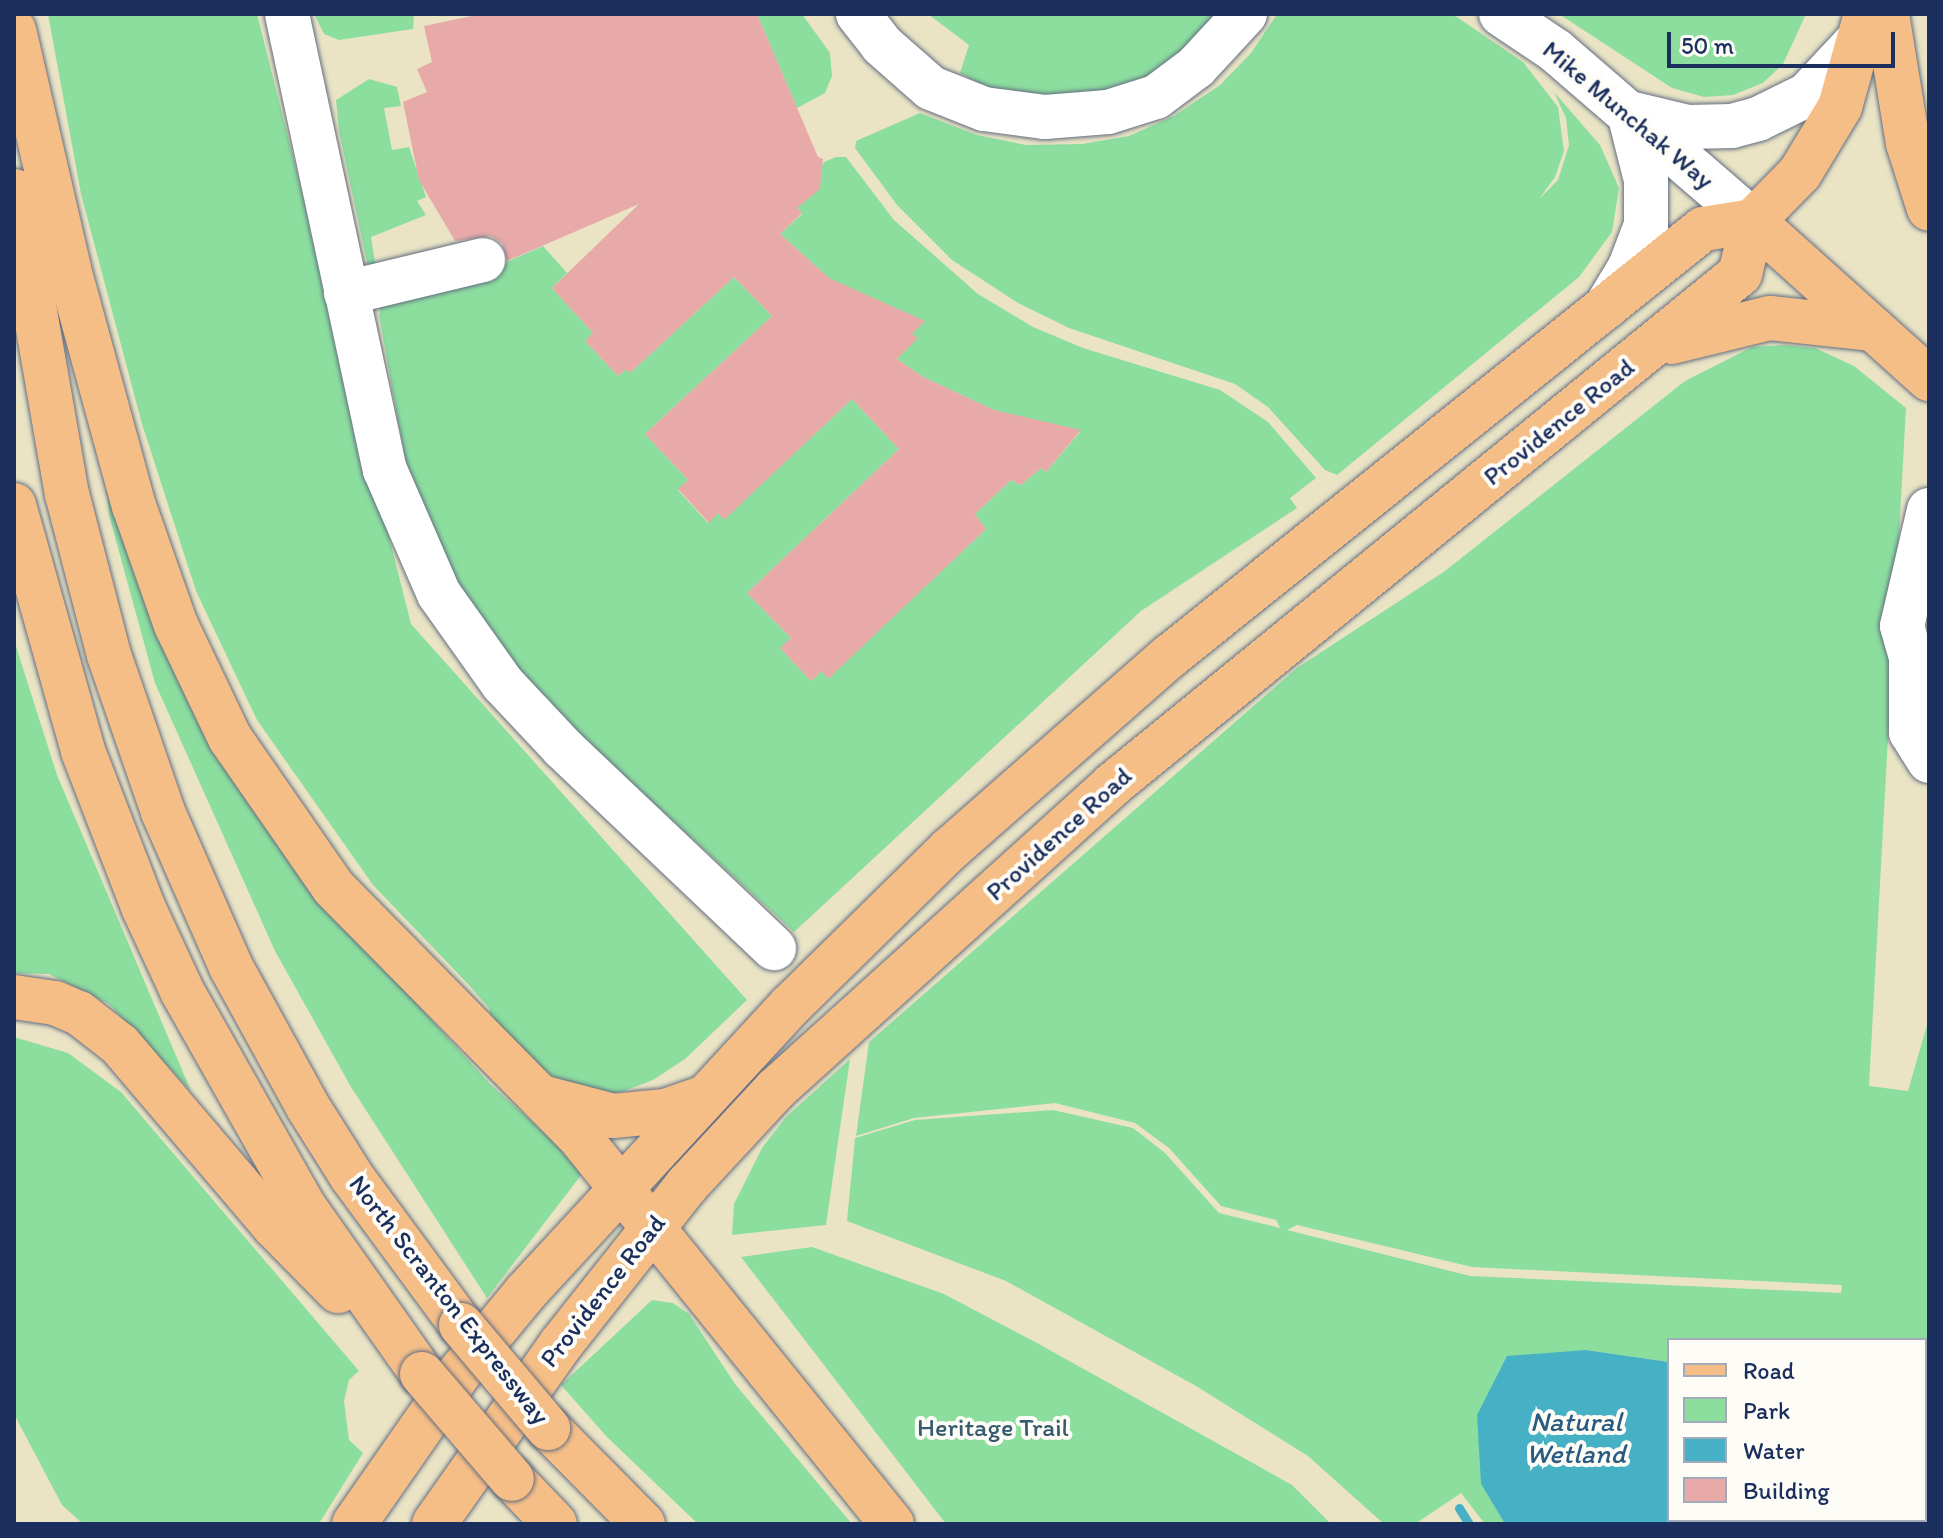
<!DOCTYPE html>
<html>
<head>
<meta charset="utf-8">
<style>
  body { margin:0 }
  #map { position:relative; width:1943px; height:1538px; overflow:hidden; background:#eae4c5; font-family:Itim,sans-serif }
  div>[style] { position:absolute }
  .green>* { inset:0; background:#8cde9f }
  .water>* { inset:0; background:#46b1c5 }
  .stream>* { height:9px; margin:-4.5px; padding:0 4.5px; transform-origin:4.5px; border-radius:4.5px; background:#46b1c5 }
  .building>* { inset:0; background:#e8aaa9 }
  .roads { filter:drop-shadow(0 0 2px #636e82) drop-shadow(0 0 2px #636e82) }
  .minor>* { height:44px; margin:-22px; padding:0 22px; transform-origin:22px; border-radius:22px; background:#fff }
  .major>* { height:44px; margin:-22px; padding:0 22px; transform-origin:22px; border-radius:22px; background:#f6be87 }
  .highway>* { height:44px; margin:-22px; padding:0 22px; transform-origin:22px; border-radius:22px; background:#f6be87 }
  .bridges { filter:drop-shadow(0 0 2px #636e82) drop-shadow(0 0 2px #636e82) }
  .highway-bridge>* { height:44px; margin:-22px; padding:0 22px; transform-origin:22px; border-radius:22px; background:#f6be87 }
  span { translate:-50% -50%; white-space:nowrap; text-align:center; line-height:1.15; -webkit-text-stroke:8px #fdfcf7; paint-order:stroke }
  .street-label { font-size:26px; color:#1b2f5e }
  .park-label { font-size:26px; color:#375b6e }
  .water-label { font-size:28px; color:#2a5c82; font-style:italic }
  .frame { position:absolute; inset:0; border:16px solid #1b2f5e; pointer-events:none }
  .legend { position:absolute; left:1667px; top:1338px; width:260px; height:184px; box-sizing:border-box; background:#fdfcf7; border:2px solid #a3aaba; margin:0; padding:10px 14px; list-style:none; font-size:24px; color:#1b2f5e }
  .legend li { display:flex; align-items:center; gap:16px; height:40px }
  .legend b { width:40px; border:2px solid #a3aaba }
  .scale { position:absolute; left:1667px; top:32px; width:228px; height:36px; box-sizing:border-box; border:4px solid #1b2f5e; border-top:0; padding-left:10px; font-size:24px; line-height:28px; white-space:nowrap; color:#1b2f5e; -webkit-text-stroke:6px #fdfcf7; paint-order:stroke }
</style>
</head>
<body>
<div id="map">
  <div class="green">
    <i style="clip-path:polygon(48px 14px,257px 14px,411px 624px,747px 1000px,685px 1059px,653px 1080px,613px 1095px,578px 1091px,548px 1073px,491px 1019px,489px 1008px,468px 984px,373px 885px,257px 720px,196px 591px,142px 424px,81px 194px)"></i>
    <i style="clip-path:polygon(314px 14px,414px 14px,413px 29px,339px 40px,324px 34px)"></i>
    <i style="clip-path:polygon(757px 14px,802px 14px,830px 53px,832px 76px,825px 93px,797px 108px)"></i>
    <i style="clip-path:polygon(928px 14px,1225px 14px,1161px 73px,1088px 99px,993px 91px,960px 73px,969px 45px)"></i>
    <i style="clip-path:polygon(1277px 14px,1454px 15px,1523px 62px,1558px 107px,1564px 151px,1555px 177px,1539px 199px,1558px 180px,1569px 145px,1566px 118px,1554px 92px,1600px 145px,1619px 188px,1612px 232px,1579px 277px,1337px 475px,1325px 470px,1268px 407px,1235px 384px,1069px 328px,1018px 303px,952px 260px,897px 205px,855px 148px,856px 141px,920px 113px,977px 135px,1026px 145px,1082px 144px,1129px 136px,1174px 116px,1220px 85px,1251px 53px)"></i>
    <i style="clip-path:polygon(1559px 14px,1806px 14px,1783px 64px,1763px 83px,1733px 95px,1704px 97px,1672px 88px)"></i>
    <i style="clip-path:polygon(369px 79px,397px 87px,401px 106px,384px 108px,392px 150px,409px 147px,426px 197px,417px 201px,426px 215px,371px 237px,375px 262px,386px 276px,368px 267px,339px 131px,336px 100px)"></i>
    <i style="clip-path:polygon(836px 157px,846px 157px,894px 220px,978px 294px,1033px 327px,1083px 348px,1220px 390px,1268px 422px,1316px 478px,1290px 498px,1297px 508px,1141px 611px,794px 932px,572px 728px,524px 677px,453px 581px,408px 476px,379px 315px,382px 300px,465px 280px,543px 246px,567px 273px,552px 288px,593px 333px,585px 341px,618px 376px,626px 369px,631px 372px,734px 277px,772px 316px,645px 434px,688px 480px,678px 490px,708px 523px,718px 513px,724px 519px,852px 399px,899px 449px,747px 593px,791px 638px,781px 649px,811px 681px,822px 671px,828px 678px,986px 529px,975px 514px,1011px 480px,1021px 485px,1041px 468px,1046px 472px,1080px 432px,994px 410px,923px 377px,897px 359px,917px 338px,829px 278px,780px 234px,802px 214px,797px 208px,824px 162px)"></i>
    <i style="clip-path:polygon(evenodd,1784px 345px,1815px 348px,1854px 366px,1906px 408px,1869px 1086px,1908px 1091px,1929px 1018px,1929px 1524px,1673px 1524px,1925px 1520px,1925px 1340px,1669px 1340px,1669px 1362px,1586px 1350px,1481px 1484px,1505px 1524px,1485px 1524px,1461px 1493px,1415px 1524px,1384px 1524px,1308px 1456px,1196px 1386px,1006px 1281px,847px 1221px,855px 1138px,915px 1120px,1053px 1110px,1133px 1128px,1165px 1153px,1219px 1213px,1280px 1228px,1276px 1220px,1221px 1206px,1169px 1148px,1135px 1123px,1055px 1103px,914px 1118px,856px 1136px,869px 1042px,1297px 668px,1445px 571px,1685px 381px,1752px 347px,1784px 345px,1297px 1225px,1472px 1267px,1842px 1285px,1841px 1293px,1470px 1276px,1287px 1230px,1297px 1225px)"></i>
    <i style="clip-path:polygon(106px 487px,321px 899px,491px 1085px,585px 1170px,487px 1298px,351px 1087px,275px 951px,155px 683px,109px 515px)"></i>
    <i style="clip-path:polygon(14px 640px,57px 775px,191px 1091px,109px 1004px,49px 974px,14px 973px)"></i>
    <i style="clip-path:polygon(14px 1037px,68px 1053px,121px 1092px,359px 1371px,349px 1380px,344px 1401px,349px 1440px,363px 1453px,320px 1522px,83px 1524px,62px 1505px,14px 1414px)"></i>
    <i style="clip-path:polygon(850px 1059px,826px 1225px,732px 1235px,734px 1204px,762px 1148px,786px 1117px)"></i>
    <i style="clip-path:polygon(812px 1247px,944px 1294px,1037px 1343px,1292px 1485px,1331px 1524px,946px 1524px,741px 1257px)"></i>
    <i style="clip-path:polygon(652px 1300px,673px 1303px,689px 1314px,735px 1384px,852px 1524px,698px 1524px,607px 1437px,561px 1385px)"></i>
  </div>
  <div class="water">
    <i style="clip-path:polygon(1586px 1350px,1669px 1362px,1673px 1524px,1505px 1524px,1481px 1484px,1477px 1415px,1507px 1356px)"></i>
  </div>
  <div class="stream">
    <i style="left:1459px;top:1508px;width:19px;rotate:58deg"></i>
  </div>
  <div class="building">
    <i style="clip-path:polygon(481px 14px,757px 14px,818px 157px,823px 159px,820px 189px,797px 208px,802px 213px,780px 234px,829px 278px,925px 321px,912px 334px,918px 338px,897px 359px,923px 377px,994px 410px,1081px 430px,1046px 472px,1041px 468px,1021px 485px,1011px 480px,975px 514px,986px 529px,828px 679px,822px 671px,811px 681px,780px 648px,791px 638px,747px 593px,899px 449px,852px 399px,724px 520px,718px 513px,709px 523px,678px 489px,688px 480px,645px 434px,772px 316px,734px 277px,630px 373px,626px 369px,618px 376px,585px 341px,593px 333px,552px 288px,639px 204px,507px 261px,502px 243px,491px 236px,455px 241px,419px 180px,403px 102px,427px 92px,417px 69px,432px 62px,424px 26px)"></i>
  </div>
  <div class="roads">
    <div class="minor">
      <i style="left:287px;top:14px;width:466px;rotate:77.9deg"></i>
      <i style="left:385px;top:470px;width:135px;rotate:66.5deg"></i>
      <i style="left:439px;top:594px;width:110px;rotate:54.6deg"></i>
      <i style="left:503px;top:684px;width:88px;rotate:46.8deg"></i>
      <i style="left:563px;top:748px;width:291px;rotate:43.5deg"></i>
      <i style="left:858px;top:14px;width:39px;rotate:52deg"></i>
      <i style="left:882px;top:45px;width:65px;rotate:41.3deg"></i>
      <i style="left:931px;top:88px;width:57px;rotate:21.6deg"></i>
      <i style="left:984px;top:109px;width:62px;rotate:7.5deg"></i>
      <i style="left:1045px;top:117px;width:63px;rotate:-4.5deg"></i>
      <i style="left:1108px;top:112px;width:50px;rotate:-17.4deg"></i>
      <i style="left:1156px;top:97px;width:50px;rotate:-36.9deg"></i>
      <i style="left:1196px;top:67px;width:72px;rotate:-47.2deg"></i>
      <i style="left:1501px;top:14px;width:66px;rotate:33.9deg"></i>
      <i style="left:1556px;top:51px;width:260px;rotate:40.8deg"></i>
      <i style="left:1633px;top:114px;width:57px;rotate:13.3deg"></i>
      <i style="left:1688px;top:127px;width:44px;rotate:-1.3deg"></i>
      <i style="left:1732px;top:126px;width:27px;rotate:-15deg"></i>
      <i style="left:1758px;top:119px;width:55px;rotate:-26.1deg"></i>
      <i style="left:1807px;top:95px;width:79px;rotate:-47deg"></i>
      <i style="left:346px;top:293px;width:141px;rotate:-13.5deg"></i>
      <i style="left:1606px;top:307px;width:47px;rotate:-59deg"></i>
      <i style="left:1630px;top:267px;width:45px;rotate:-69.1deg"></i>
      <i style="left:1646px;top:225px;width:45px;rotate:-90deg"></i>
      <i style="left:1646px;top:180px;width:69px;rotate:-104.2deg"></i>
      <i style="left:1929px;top:510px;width:119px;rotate:103.1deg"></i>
      <i style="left:1902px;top:626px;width:33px;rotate:74deg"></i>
      <i style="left:1911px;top:658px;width:74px;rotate:90deg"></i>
      <i style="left:1911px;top:732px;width:34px;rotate:58deg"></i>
    </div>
    <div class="major">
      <i style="left:1887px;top:14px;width:131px;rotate:80.8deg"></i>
      <i style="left:1908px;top:143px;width:69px;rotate:72.3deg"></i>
      <i style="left:1753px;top:221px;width:237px;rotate:41.9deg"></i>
      <i style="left:1672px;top:342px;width:101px;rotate:-13.8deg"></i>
      <i style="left:1770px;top:318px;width:104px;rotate:6.1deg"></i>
      <i style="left:354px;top:1524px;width:185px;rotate:-55.1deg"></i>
      <i style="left:460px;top:1372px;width:104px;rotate:-50.5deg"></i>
      <i style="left:526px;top:1292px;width:389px;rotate:-47.3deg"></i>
      <i style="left:790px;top:1006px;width:224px;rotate:-44.5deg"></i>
      <i style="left:950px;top:849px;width:293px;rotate:-41.3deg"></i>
      <i style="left:1170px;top:656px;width:683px;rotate:-38.7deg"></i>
      <i style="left:1703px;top:229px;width:51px;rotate:-9.1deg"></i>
      <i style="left:434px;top:1524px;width:220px;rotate:-54.8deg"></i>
      <i style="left:561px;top:1344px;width:203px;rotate:-51.6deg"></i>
      <i style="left:687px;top:1185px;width:131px;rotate:-47.2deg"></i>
      <i style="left:776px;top:1089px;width:453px;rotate:-42.1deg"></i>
      <i style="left:1112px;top:785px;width:810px;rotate:-39.14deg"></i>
      <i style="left:1740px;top:274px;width:55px;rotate:-76.2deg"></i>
      <i style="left:1753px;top:221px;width:67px;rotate:-45.6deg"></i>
      <i style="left:1800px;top:173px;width:77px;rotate:-58.8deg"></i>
      <i style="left:1840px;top:107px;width:97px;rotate:-74.4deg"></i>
    </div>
    <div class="highway">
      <i style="left:14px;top:30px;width:245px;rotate:77deg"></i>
      <i style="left:69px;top:269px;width:246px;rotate:74.7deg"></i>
      <i style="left:134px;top:506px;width:126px;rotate:70.6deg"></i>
      <i style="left:176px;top:625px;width:125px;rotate:64.5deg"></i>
      <i style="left:230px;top:738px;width:181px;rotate:55.3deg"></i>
      <i style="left:333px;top:887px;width:347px;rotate:45.4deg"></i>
      <i style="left:577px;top:1134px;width:501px;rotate:51.07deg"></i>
      <i style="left:14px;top:191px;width:308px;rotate:80.1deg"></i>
      <i style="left:67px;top:494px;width:166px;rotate:75.4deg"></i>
      <i style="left:109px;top:655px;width:166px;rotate:71deg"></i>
      <i style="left:163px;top:812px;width:169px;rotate:66.3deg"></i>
      <i style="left:231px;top:967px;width:160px;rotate:61.2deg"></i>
      <i style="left:308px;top:1107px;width:83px;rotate:57.8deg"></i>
      <i style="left:352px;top:1177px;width:184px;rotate:53.6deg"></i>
      <i style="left:14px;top:505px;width:255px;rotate:74.3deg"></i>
      <i style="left:83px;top:751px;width:169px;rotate:68.9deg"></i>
      <i style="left:144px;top:909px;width:90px;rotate:65.1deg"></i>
      <i style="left:182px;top:991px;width:249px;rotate:60.5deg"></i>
      <i style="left:305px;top:1208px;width:203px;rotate:54.8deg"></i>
      <i style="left:14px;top:997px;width:41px;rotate:8.3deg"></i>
      <i style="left:55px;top:1003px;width:26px;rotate:23deg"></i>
      <i style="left:79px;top:1013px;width:52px;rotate:38deg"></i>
      <i style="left:120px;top:1045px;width:239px;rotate:49.6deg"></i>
      <i style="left:275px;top:1227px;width:90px;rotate:45.5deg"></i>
      <i style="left:545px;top:1098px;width:70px;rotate:14.8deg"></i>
      <i style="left:613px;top:1116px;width:52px;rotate:-5.5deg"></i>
      <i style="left:665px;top:1111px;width:39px;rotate:-19deg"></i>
      <i style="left:548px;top:1428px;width:135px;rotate:45.3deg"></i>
      <i style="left:512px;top:1479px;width:62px;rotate:46.3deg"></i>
    </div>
  </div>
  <div class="bridges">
    <div class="highway-bridge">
      <i style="left:461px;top:1325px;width:135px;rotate:49.8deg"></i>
      <i style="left:422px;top:1374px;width:138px;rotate:49.4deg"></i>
    </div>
  </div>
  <div class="street-label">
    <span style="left:1628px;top:115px;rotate:40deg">Mike Munchak Way</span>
    <span style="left:1559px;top:422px;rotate:-39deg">Providence Road</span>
    <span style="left:1059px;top:834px;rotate:-42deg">Providence Road</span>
    <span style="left:603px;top:1291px;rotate:-52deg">Providence Road</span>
    <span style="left:449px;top:1300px;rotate:52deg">North Scranton Expressway</span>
  </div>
  <div class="park-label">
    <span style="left:993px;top:1428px">Heritage Trail</span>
  </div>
  <div class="water-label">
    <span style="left:1576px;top:1437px">Natural<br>Wetland</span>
  </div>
  <div class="frame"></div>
  <ul class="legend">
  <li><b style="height:10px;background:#f6be87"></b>Road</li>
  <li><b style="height:22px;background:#8cde9f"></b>Park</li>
  <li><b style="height:22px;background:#46b1c5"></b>Water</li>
  <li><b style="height:22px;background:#e8aaa9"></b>Building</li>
  </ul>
  <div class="scale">50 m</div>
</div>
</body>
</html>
